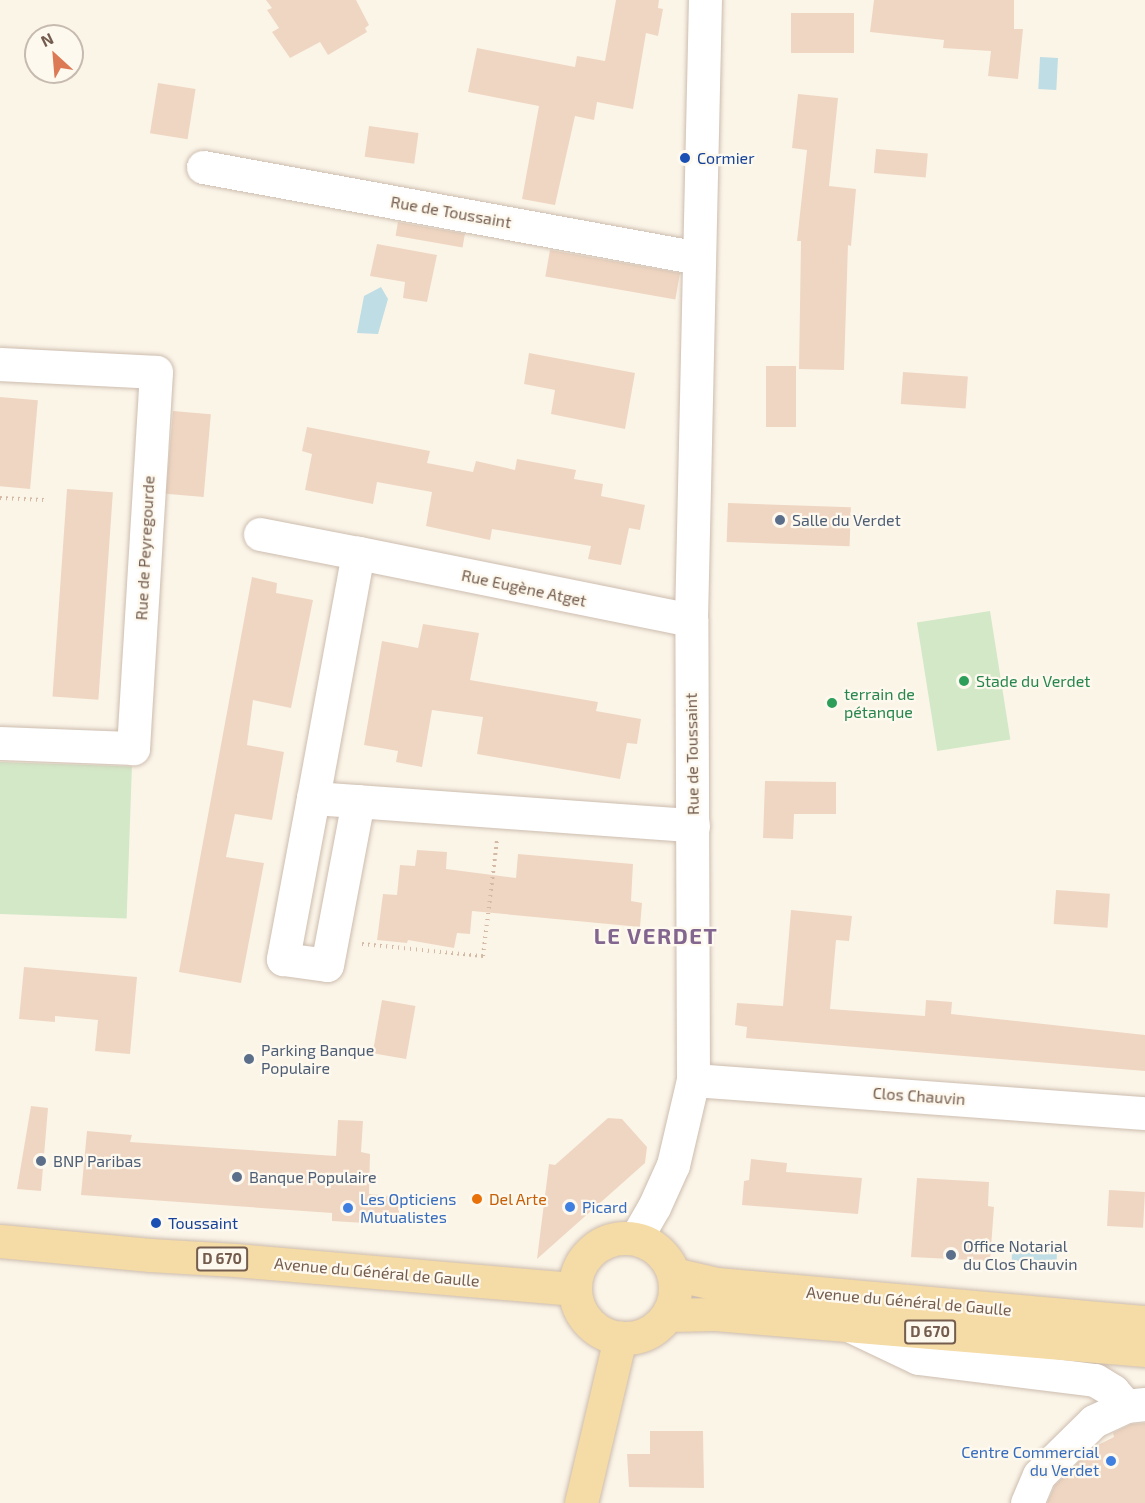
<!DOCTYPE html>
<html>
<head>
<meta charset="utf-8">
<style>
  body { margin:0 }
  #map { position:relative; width:1145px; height:1503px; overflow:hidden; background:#fbf5e8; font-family:"Exo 2",sans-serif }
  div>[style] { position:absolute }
  .green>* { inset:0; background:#d3e8c7; transform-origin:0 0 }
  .water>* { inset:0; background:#bedde4; transform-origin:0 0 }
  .building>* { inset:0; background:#efd6c2; transform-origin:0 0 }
  .path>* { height:4px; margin-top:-2px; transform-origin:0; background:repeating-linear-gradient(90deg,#d4b9a5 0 1.5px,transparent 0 6px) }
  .roads { filter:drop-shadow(0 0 2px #cdbdaf) drop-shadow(0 0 2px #cdbdaf) }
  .minor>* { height:33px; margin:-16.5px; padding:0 16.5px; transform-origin:16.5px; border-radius:16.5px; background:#fff }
  .major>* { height:33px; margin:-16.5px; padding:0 16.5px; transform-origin:16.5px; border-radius:16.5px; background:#f5dba6 }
  .major>.ring { margin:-16.5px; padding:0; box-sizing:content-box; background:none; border:33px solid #f5dba6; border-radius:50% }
  .dots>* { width:16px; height:16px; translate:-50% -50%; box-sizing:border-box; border:3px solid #fef9ef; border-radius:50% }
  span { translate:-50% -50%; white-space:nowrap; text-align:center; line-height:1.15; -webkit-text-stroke:4.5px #fef9ef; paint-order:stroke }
  .shield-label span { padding:2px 4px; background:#fef9ef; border:2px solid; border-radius:4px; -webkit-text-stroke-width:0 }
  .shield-label { font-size:15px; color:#745d4e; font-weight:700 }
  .transit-label { font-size:16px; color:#164399 }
  .left { translate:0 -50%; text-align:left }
  .street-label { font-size:16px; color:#745d4e }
  .service-label { font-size:16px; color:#4e5e75 }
  .leisure-label { font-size:16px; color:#27864d }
  .shop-label { font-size:16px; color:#366cbe }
  .right { translate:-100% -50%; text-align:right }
  .food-label { font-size:16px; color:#c56008 }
  .district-label { font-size:22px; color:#83668f; font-weight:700; letter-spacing:1.5px }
  .north { position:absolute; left:24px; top:24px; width:60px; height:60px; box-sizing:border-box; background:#fef9ef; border:2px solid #c7bbaf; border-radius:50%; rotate:334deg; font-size:16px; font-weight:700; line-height:24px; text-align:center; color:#745d4e }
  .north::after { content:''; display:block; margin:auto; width:21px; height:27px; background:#dc7a56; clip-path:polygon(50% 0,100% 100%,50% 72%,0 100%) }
</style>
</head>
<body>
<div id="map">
  <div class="green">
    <i style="left:990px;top:611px;width:130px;height:74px;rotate:81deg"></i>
    <i style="left:0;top:762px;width:132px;height:152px;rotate:2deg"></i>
  </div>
  <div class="water">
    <i style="left:1040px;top:57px;width:18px;height:32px;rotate:3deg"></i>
    <i style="clip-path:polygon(381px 287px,388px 299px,378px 334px,357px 333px,364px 296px)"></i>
    <i style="left:1012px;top:1245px;width:45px;height:16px;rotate:1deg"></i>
  </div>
  <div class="building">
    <i style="clip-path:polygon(266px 0,356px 0,369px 25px,365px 28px,367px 32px,328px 55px,320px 42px,290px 58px,272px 32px,279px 28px,267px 10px,272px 8px)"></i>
    <i style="clip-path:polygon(616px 0,659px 0,658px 8px,663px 9px,658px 36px,646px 33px,633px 109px,597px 102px,594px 120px,575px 116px,555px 205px,522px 199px,539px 106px,468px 92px,477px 48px,575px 67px,577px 56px,605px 61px)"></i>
    <i style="clip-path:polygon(874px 0,1014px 0,1014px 29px,1023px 29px,1018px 79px,988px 76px,991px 51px,943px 48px,944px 40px,870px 32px)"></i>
    <i style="left:791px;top:13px;width:63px;height:40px"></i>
    <i style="left:158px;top:83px;width:38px;height:51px;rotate:9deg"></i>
    <i style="clip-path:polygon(798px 94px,838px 98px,829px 186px,856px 189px,851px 246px,848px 245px,844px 370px,799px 369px,801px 241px,797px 241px,807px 150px,792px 148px)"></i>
    <i style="left:369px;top:126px;width:50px;height:31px;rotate:8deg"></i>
    <i style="left:876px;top:149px;width:52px;height:24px;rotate:5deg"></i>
    <i style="left:398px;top:222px;width:68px;height:14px;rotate:10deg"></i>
    <i style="clip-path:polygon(377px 244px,437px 255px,427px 302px,403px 298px,405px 282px,370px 276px)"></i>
    <i style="left:550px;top:250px;width:132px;height:27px;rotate:10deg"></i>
    <i style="clip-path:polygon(529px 353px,635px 373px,625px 429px,551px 414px,555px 390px,524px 384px)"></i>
    <i style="left:766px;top:366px;width:30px;height:61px"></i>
    <i style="left:903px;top:372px;width:65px;height:32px;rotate:4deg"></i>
    <i style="left:0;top:397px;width:38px;height:89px;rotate:5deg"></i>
    <i style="left:173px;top:411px;width:38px;height:83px;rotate:5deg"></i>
    <i style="clip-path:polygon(307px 427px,430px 451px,427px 463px,473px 472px,476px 461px,515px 470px,517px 459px,576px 470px,574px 479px,603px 484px,601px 496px,645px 505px,640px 530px,629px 528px,621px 565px,588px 559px,591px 546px,492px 529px,490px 540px,426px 526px,432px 492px,377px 482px,373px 504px,305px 490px,312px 454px,302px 451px)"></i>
    <i style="left:67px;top:489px;width:46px;height:208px;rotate:4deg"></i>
    <i style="left:728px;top:503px;width:123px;height:39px;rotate:2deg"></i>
    <i style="clip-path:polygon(252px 577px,277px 583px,276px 593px,313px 600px,291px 708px,253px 700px,247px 745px,284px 752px,272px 820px,235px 814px,226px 857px,264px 863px,241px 983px,179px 972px)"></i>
    <i style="clip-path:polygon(423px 624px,479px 633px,470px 680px,598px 702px,596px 711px,641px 719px,637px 744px,627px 743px,620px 779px,477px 754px,483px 717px,432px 710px,422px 767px,396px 762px,398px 751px,364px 745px,382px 641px,418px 648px)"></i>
    <i style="clip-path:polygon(765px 781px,836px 782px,836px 814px,794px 814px,793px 839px,763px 838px)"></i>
    <i style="clip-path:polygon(417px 850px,447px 852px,446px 869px,516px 878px,518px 854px,633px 864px,631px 901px,642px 903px,640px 927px,472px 911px,470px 934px,457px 933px,454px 948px,408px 940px,407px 943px,377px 940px,383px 894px,397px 895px,400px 865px,415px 866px)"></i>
    <i style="left:1056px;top:890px;width:54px;height:34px;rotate:4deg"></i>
    <i style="clip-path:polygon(791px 910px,852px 916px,849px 941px,836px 940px,830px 1009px,925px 1016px,926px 1000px,952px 1002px,951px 1014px,1145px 1035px,1145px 1071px,746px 1038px,747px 1027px,735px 1025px,737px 1003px,783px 1006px)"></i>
    <i style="clip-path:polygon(24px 967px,137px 977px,130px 1054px,95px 1051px,98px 1020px,55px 1016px,55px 1022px,19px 1019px)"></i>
    <i style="left:382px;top:1000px;width:34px;height:54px;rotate:10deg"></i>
    <i style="clip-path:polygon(31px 1106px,48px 1108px,41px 1191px,17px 1189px)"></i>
    <i style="clip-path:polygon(608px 1118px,622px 1119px,647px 1147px,645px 1163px,537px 1259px,549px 1164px,555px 1165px)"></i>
    <i style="clip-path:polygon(338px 1120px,363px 1121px,361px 1152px,370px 1154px,369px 1194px,400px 1197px,398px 1225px,332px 1221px,332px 1213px,81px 1195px,87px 1131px,132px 1135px,130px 1142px,336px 1156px)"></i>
    <i style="clip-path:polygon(751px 1159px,787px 1163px,786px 1172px,862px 1178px,858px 1214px,742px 1205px,744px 1181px,749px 1180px)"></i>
    <i style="clip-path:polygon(917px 1178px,989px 1182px,988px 1206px,994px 1207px,990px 1261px,911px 1257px)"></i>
    <i style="left:1109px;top:1190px;width:36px;height:36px;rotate:3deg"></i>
    <i style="clip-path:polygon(1145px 1423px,1145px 1503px,1047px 1503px,1055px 1485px,1094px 1447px,1114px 1437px,1113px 1433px,1131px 1424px)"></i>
    <i style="clip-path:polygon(650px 1431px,703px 1431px,704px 1488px,629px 1487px,627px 1454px,650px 1454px)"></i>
  </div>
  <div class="path">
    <i style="left:0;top:498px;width:44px;rotate:2.6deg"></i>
    <i style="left:362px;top:944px;width:122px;rotate:5.7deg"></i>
    <i style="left:483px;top:956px;width:117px;rotate:-83.1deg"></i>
  </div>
  <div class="roads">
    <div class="minor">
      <i style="left:203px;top:167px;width:504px;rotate:10.4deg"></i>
      <i style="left:0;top:364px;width:156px;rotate:2.9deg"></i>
      <i style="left:156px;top:372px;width:377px;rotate:93.5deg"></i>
      <i style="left:133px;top:748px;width:133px;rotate:-177.8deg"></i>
      <i style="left:260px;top:534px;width:100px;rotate:11deg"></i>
      <i style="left:691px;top:620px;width:340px;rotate:-168.6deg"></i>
      <i style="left:358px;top:553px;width:249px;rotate:100.4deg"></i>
      <i style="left:313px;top:798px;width:381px;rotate:4.1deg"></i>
      <i style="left:313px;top:798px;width:164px;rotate:100.6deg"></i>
      <i style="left:283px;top:959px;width:44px;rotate:7.8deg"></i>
      <i style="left:327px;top:965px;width:167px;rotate:-79.3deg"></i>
      <i style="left:693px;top:1080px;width:453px;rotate:4.2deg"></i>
      <i style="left:636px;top:1238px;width:36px;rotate:-60deg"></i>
      <i style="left:654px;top:1207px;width:46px;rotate:-65.7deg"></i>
      <i style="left:673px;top:1165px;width:87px;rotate:-76.8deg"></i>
      <i style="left:693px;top:1080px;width:460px;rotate:-90.2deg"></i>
      <i style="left:691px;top:620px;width:620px;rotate:-88.71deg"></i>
      <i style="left:851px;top:1326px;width:74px;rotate:25.5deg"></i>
      <i style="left:918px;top:1358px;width:178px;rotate:7.1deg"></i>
      <i style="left:1095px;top:1380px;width:21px;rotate:31deg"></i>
      <i style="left:1113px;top:1391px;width:20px;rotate:49deg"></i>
      <i style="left:1027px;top:1503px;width:30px;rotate:-67deg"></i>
      <i style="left:1039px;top:1475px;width:77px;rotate:-44.5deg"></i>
      <i style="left:1094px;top:1421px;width:35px;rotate:-25deg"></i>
      <i style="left:1126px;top:1406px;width:19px;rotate:-6deg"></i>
    </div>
    <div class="major">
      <i class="ring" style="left:575px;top:1238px;width:67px;height:67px"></i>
      <i style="left:0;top:1241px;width:151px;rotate:5.3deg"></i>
      <i style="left:150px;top:1255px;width:85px;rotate:3.4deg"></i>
      <i style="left:235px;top:1260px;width:341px;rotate:4.9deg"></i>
      <i style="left:674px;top:1274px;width:44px;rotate:13.1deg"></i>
      <i style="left:717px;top:1284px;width:430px;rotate:5.1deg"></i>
      <i style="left:668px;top:1315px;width:47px;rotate:-1.2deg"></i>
      <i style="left:715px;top:1314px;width:432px;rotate:4.8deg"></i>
      <i style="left:581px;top:1503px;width:170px;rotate:-76.7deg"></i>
    </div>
  </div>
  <div class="dots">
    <i style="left:685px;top:158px;background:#1a4fb4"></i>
    <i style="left:780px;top:520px;background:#5c6f8a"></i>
    <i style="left:964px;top:681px;background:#2e9e5b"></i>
    <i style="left:832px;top:703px;background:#2e9e5b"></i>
    <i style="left:249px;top:1059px;background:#5c6f8a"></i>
    <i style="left:41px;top:1161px;background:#5c6f8a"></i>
    <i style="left:237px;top:1177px;background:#5c6f8a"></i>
    <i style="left:477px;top:1199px;background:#e8710a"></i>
    <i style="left:570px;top:1207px;background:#3f7fe0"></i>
    <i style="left:348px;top:1208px;background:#3f7fe0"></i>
    <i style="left:156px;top:1223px;background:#1a4fb4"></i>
    <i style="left:951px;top:1255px;background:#5c6f8a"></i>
    <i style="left:1111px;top:1461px;background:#3f7fe0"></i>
  </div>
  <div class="shield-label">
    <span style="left:222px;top:1259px">D 670</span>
    <span style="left:930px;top:1332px">D 670</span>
  </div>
  <div class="transit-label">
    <span class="left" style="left:697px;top:158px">Cormier</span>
    <span class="left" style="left:168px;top:1223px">Toussaint</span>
  </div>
  <div class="street-label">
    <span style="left:451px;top:212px;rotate:10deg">Rue de Toussaint</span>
    <span style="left:145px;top:548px;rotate:-87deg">Rue de Peyregourde</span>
    <span style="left:524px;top:588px;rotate:12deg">Rue Eugène Atget</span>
    <span style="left:692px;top:754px;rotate:-91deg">Rue de Toussaint</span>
    <span style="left:919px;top:1096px;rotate:4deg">Clos Chauvin</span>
    <span style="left:377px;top:1272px;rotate:5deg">Avenue du Général de Gaulle</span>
    <span style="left:909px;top:1301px;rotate:5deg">Avenue du Général de Gaulle</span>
  </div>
  <div class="service-label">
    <span class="left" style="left:792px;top:520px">Salle du Verdet</span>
    <span class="left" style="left:261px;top:1059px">Parking Banque<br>Populaire</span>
    <span class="left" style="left:53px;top:1161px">BNP Paribas</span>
    <span class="left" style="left:249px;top:1177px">Banque Populaire</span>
    <span class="left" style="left:963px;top:1255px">Office Notarial<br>du Clos Chauvin</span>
  </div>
  <div class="leisure-label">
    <span class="left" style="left:976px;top:681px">Stade du Verdet</span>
    <span class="left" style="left:844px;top:703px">terrain de<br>pétanque</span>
  </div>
  <div class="shop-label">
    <span class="left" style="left:360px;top:1208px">Les Opticiens<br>Mutualistes</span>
    <span class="left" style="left:582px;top:1207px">Picard</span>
    <span class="right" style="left:1099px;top:1461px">Centre Commercial<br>du Verdet</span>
  </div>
  <div class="food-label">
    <span class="left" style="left:489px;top:1199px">Del Arte</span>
  </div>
  <div class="district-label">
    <span style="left:656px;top:936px">LE VERDET</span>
  </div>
  <div class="north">N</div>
</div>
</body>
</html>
